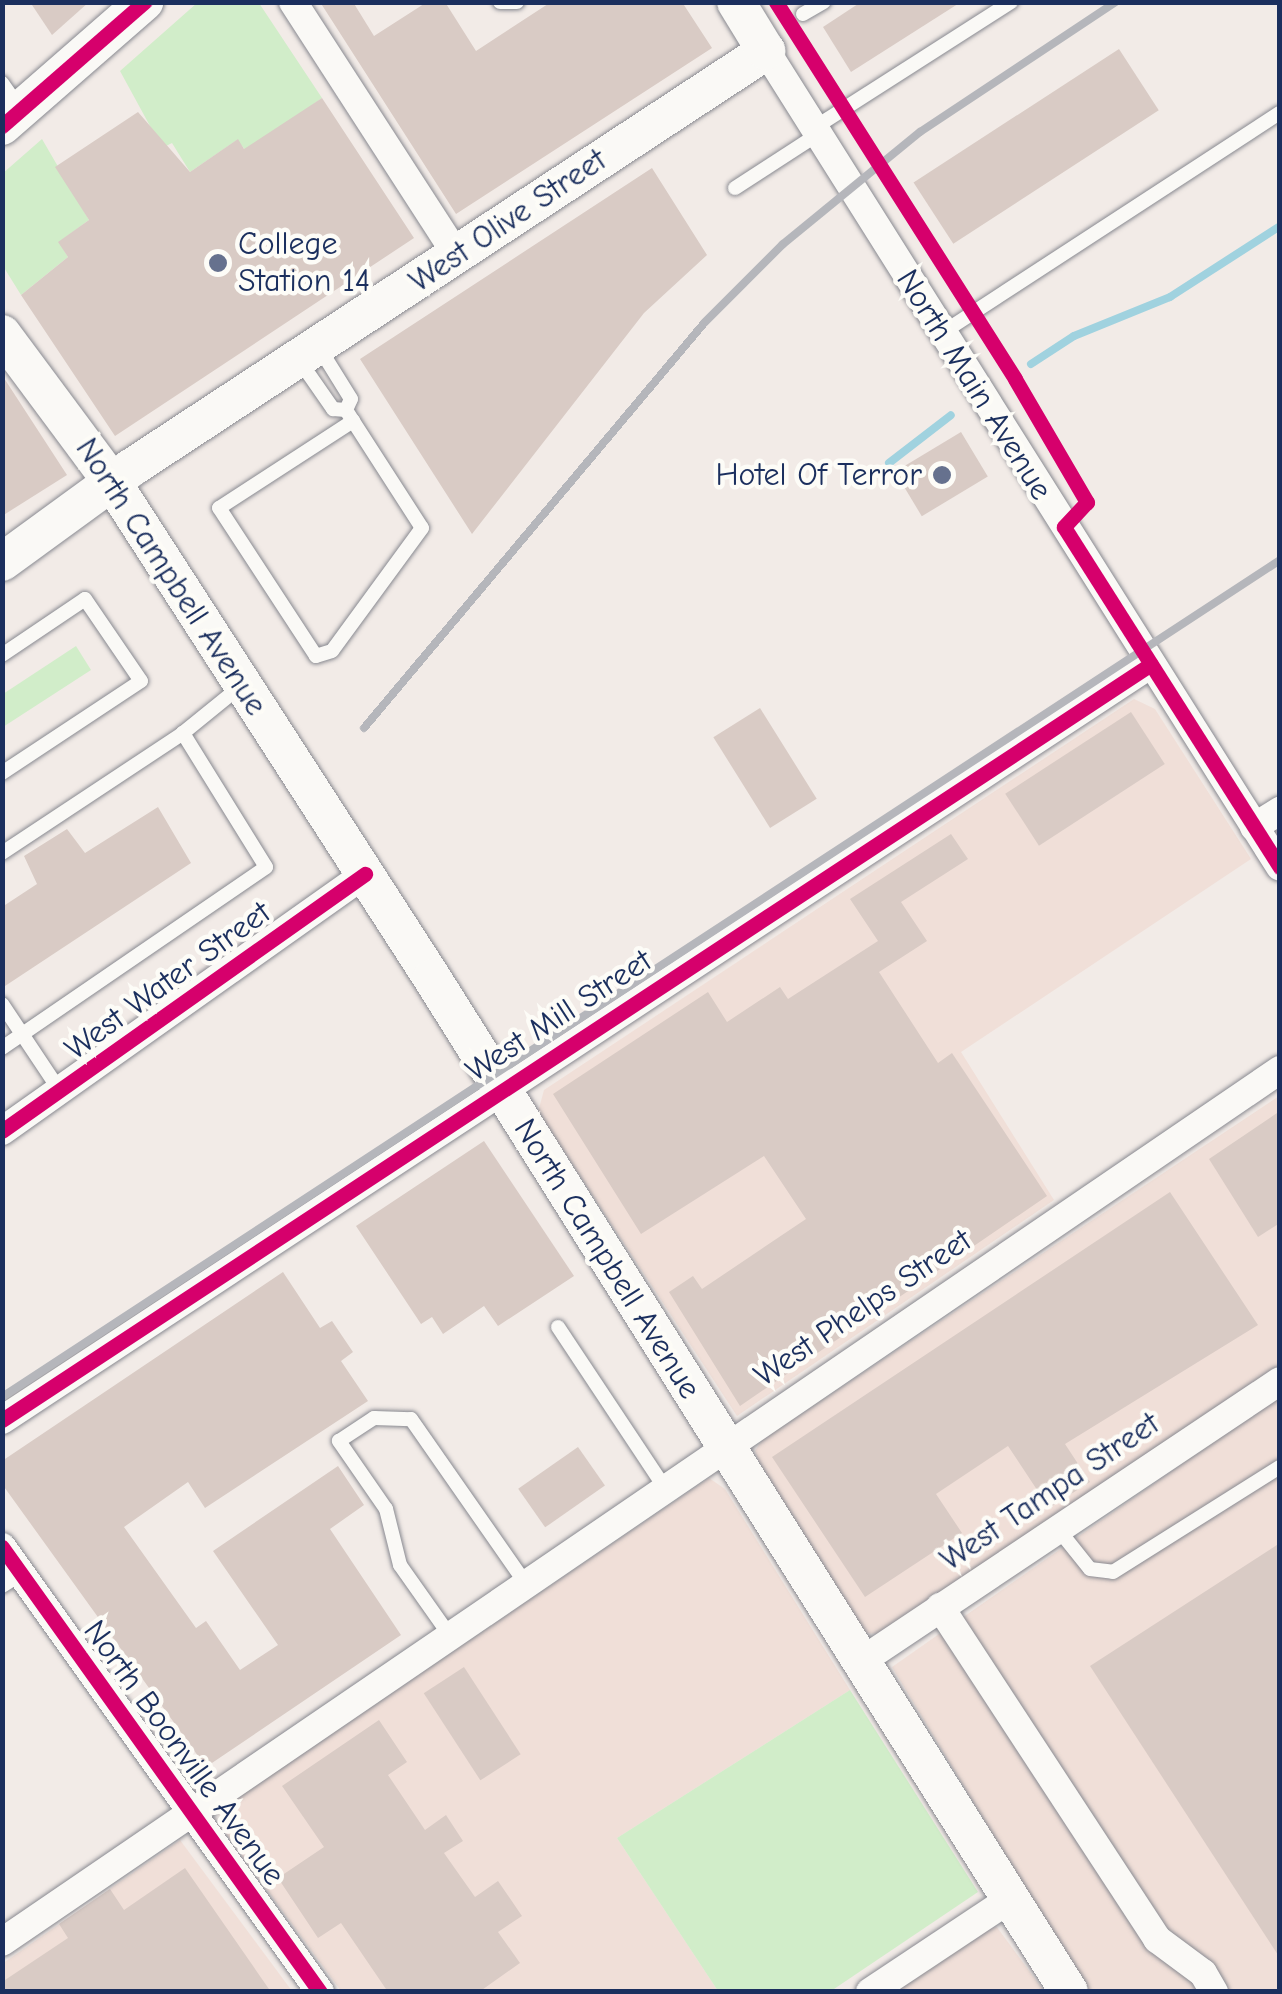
<!DOCTYPE html>
<html>
<head>
<meta charset="utf-8">
<style>
  body { margin:0 }
  #map { position:relative; width:1282px; height:1994px; overflow:hidden; background:#f2ebe7; font-family:"Comic Neue",sans-serif }
  div>[style] { position:absolute }
  .built>* { inset:0; background:#f0dfd8 }
  .green>* { inset:0; background:#d1edc9 }
  .stream>* { height:8px; margin:-4px; padding:0 4px; transform-origin:4px; border-radius:4px; background:#a0d2df }
  .building>* { inset:0; background:#d9cbc5; transform-origin:0 0 }
  .roads { filter:drop-shadow(0 0 2px #888990) drop-shadow(0 0 2px #888990) }
  .lane>* { height:14px; margin:-7px; padding:0 7px; transform-origin:7px; border-radius:7px; background:#faf9f6 }
  .street>* { height:28px; margin:-14px; padding:0 14px; transform-origin:14px; border-radius:14px; background:#faf9f6 }
  .secondary>* { height:38px; margin:-19px; padding:0 19px; transform-origin:19px; border-radius:19px; background:#faf9f6 }
  .rail>* { height:8px; margin:-4px; padding:0 4px; transform-origin:4px; border-radius:4px; background:#b5b6bb }
  .cycleway>* { height:15px; margin:-7.5px; padding:0 7.5px; transform-origin:7.5px; border-radius:7.5px; background:#d6006c }
  .dots>* { width:28px; height:28px; translate:-50% -50%; box-sizing:border-box; border:5px solid #fdfcf7; border-radius:50% }
  span { translate:-50% -50%; white-space:nowrap; text-align:center; line-height:1.15; -webkit-text-stroke:9px #fdfcf7; paint-order:stroke }
  .street-label { font-size:32px; color:#1b2f5e }
  .poi-label { font-size:32px; color:#1b2f5e }
  .left { translate:0 -50%; text-align:left }
  .right { translate:-100% -50%; text-align:right }
  .frame { position:absolute; inset:0; border:5px solid #1b2f5e; pointer-events:none }
</style>
</head>
<body>
<div id="map">
  <div class="built">
    <i style="clip-path:polygon(1134px 699px,1155px 709px,1251px 859px,961px 1052px,1054px 1200px,737px 1416px,538px 1112px,544px 1090px)"></i>
    <i style="clip-path:polygon(1279px 1096px,1279px 1369px,878px 1634px,865px 1633px,760px 1464px,755px 1451px,762px 1440px)"></i>
    <i style="clip-path:polygon(1279px 1396px,1279px 1991px,1087px 1991px,892px 1667px)"></i>
    <i style="clip-path:polygon(709px 1478px,725px 1489px,850px 1690px,617px 1838px,718px 1991px,341px 1991px,221px 1827px,224px 1807px)"></i>
    <i style="clip-path:polygon(180px 1840px,292px 1991px,3px 1991px,2px 1964px)"></i>
    <i style="clip-path:polygon(996px 1926px,1044px 1991px,894px 1992px,989px 1928px)"></i>
  </div>
  <div class="green">
    <i style="clip-path:polygon(197px 3px,259px 3px,322px 98px,247px 152px,237px 140px,190px 172px,172px 143px,162px 148px,120px 71px)"></i>
    <i style="clip-path:polygon(42px 139px,89px 220px,59px 242px,68px 257px,21px 295px,3px 266px,2px 174px)"></i>
    <i style="clip-path:polygon(76px 646px,91px 670px,3px 727px,3px 694px)"></i>
    <i style="clip-path:polygon(850px 1690px,978px 1892px,831px 1991px,718px 1991px,617px 1838px)"></i>
  </div>
  <div class="stream">
    <i style="left:1031px;top:364px;width:51px;rotate:-33.1deg"></i>
    <i style="left:1074px;top:336px;width:104px;rotate:-22.1deg"></i>
    <i style="left:1170px;top:297px;width:131px;rotate:-32.8deg"></i>
    <i style="left:889px;top:463px;width:78px;rotate:-37.7deg"></i>
  </div>
  <div class="building">
    <i style="clip-path:polygon(30px 2px,89px 2px,52px 35px)"></i>
    <i style="clip-path:polygon(320px 2px,353px 2px,374px 36px,427px 2px,445px 2px,476px 51px,551px 2px,682px 2px,712px 48px,456px 214px)"></i>
    <i style="clip-path:polygon(861px 2px,961px 2px,851px 72px,823px 27px)"></i>
    <i style="left:1119px;top:49px;width:73px;height:245px;rotate:57deg"></i>
    <i style="clip-path:polygon(322px 98px,414px 238px,115px 436px,21px 295px,68px 257px,58px 242px,89px 220px,55px 167px,138px 112px,190px 172px,238px 139px,244px 149px)"></i>
    <i style="clip-path:polygon(652px 168px,707px 255px,644px 313px,472px 534px,360px 359px)"></i>
    <i style="clip-path:polygon(2px 375px,67px 475px,2px 516px)"></i>
    <i style="left:961px;top:432px;width:52px;height:77px;rotate:59deg"></i>
    <i style="left:760px;top:708px;width:107px;height:55px;rotate:58deg"></i>
    <i style="left:1131px;top:712px;width:62px;height:150px;rotate:57deg"></i>
    <i style="clip-path:polygon(158px 807px,191px 863px,2px 988px,2px 907px,37px 884px,24px 856px,67px 829px,85px 853px)"></i>
    <i style="clip-path:polygon(951px 834px,968px 859px,901px 902px,927px 941px,879px 972px,938px 1063px,952px 1053px,1047px 1196px,740px 1406px,669px 1292px,693px 1276px,702px 1289px,806px 1219px,764px 1156px,641px 1234px,553px 1094px,708px 992px,727px 1022px,780px 987px,788px 999px,878px 941px,850px 899px)"></i>
    <i style="clip-path:polygon(1280px 1111px,1280px 1223px,1258px 1237px,1209px 1159px)"></i>
    <i style="clip-path:polygon(484px 1141px,574px 1276px,498px 1326px,484px 1306px,443px 1334px,432px 1317px,421px 1324px,356px 1226px)"></i>
    <i style="clip-path:polygon(1170px 1192px,1258px 1325px,1065px 1444px,1090px 1482px,1049px 1508px,1008px 1446px,936px 1494px,962px 1533px,865px 1597px,772px 1457px)"></i>
    <i style="clip-path:polygon(283px 1272px,320px 1328px,332px 1321px,353px 1352px,341px 1361px,368px 1401px,205px 1508px,188px 1482px,124px 1527px,196px 1628px,206px 1621px,240px 1670px,278px 1645px,213px 1551px,338px 1466px,364px 1505px,330px 1529px,401px 1635px,206px 1767px,2px 1484px,2px 1461px)"></i>
    <i style="left:578px;top:1447px;width:47px;height:73px;rotate:55deg"></i>
    <i style="clip-path:polygon(1280px 1543px,1280px 1958px,1090px 1666px)"></i>
    <i style="left:464px;top:1667px;width:104px;height:48px;rotate:57deg"></i>
    <i style="clip-path:polygon(379px 1720px,407px 1762px,388px 1775px,425px 1830px,446px 1815px,463px 1841px,444px 1853px,475px 1897px,498px 1881px,522px 1916px,498px 1932px,520px 1963px,479px 1992px,388px 1992px,341px 1923px,318px 1938px,278px 1878px,324px 1847px,282px 1786px)"></i>
    <i style="clip-path:polygon(185px 1868px,271px 1992px,2px 1992px,2px 1982px,68px 1938px,59px 1924px,110px 1889px,124px 1910px)"></i>
  </div>
  <div class="roads">
    <div class="lane">
      <i style="left:500px;top:2px;width:17px"></i>
      <i style="left:803px;top:14px;width:24px;rotate:-30deg"></i>
      <i style="left:2px;top:83px;width:29px;rotate:55deg"></i>
      <i style="left:814px;top:128px;width:234px;rotate:-32.6deg"></i>
      <i style="left:735px;top:188px;width:99px;rotate:-33deg"></i>
      <i style="left:942px;top:333px;width:403px;rotate:-33.1deg"></i>
      <i style="left:299px;top:360px;width:60px;rotate:55.2deg"></i>
      <i style="left:333px;top:409px;width:13px;rotate:4deg"></i>
      <i style="left:346px;top:410px;width:12px;rotate:-66deg"></i>
      <i style="left:351px;top:399px;width:59px;rotate:-121.8deg"></i>
      <i style="left:346px;top:410px;width:13px;rotate:58deg"></i>
      <i style="left:353px;top:421px;width:127px;rotate:57.2deg"></i>
      <i style="left:422px;top:528px;width:152px;rotate:126.2deg"></i>
      <i style="left:332px;top:651px;width:17px;rotate:163deg"></i>
      <i style="left:316px;top:656px;width:177px;rotate:-123.2deg"></i>
      <i style="left:219px;top:508px;width:160px;rotate:-33deg"></i>
      <i style="left:2px;top:655px;width:100px;rotate:-34deg"></i>
      <i style="left:85px;top:599px;width:99px;rotate:55.7deg"></i>
      <i style="left:141px;top:681px;width:167px;rotate:146.5deg"></i>
      <i style="left:2px;top:853px;width:217px;rotate:-33.5deg"></i>
      <i style="left:2px;top:1004px;width:105px;rotate:56.3deg"></i>
      <i style="left:2px;top:1048px;width:320px;rotate:-34.4deg"></i>
      <i style="left:266px;top:867px;width:158px;rotate:-121.8deg"></i>
      <i style="left:183px;top:733px;width:76px;rotate:-39.1deg"></i>
      <i style="left:558px;top:1327px;width:190px;rotate:56.4deg"></i>
      <i style="left:1058px;top:1529px;width:51px;rotate:51.3deg"></i>
      <i style="left:1090px;top:1569px;width:23px;rotate:7deg"></i>
      <i style="left:1113px;top:1572px;width:197px;rotate:-32.2deg"></i>
      <i style="left:2px;top:1586px;width:22px;rotate:-32deg"></i>
      <i style="left:448px;top:1633px;width:83px;rotate:-125.2deg"></i>
      <i style="left:400px;top:1565px;width:58px;rotate:-104deg"></i>
      <i style="left:386px;top:1509px;width:83px;rotate:-124.7deg"></i>
      <i style="left:339px;top:1441px;width:42px;rotate:-33.3deg"></i>
      <i style="left:374px;top:1418px;width:37px;rotate:2deg"></i>
      <i style="left:411px;top:1419px;width:198px;rotate:55.1deg"></i>
    </div>
    <div class="street">
      <i style="left:293px;top:2px;width:300px;rotate:57.1deg"></i>
      <i style="left:766px;top:51px;width:964px;rotate:57.79deg"></i>
      <i style="left:1254px;top:827px;width:31px;rotate:-32deg"></i>
      <i style="left:2px;top:1131px;width:445px;rotate:-35.3deg"></i>
      <i style="left:2px;top:1420px;width:1375px;rotate:-33.34deg"></i>
      <i style="left:2px;top:1547px;width:547px;rotate:54.45deg"></i>
      <i style="left:940px;top:1607px;width:397px;rotate:56.8deg"></i>
      <i style="left:1157px;top:1939px;width:57px;rotate:36.5deg"></i>
      <i style="left:1203px;top:1973px;width:22px;rotate:60deg"></i>
      <i style="left:860px;top:1662px;width:505px;rotate:-33.78deg"></i>
      <i style="left:2px;top:1942px;width:1547px;rotate:-34.31deg"></i>
      <i style="left:870px;top:1992px;width:168px;rotate:-33.6deg"></i>
    </div>
    <div class="secondary">
      <i style="left:2px;top:126px;width:189px;rotate:-41.1deg"></i>
      <i style="left:2px;top:334px;width:184px;rotate:53.4deg"></i>
      <i style="left:112px;top:482px;width:590px;rotate:57.17deg"></i>
      <i style="left:432px;top:978px;width:1197px;rotate:57.86deg"></i>
      <i style="left:2px;top:562px;width:160px;rotate:-36.1deg"></i>
      <i style="left:131px;top:468px;width:760px;rotate:-33.29deg"></i>
      <i style="left:766px;top:51px;width:57px;rotate:-121.5deg"></i>
    </div>
  </div>
  <div class="rail">
    <i style="left:364px;top:728px;width:530px;rotate:-49.97deg"></i>
    <i style="left:705px;top:322px;width:110px;rotate:-45deg"></i>
    <i style="left:783px;top:244px;width:177px;rotate:-39.3deg"></i>
    <i style="left:920px;top:132px;width:235px;rotate:-33.6deg"></i>
    <i style="left:2px;top:1397px;width:1528px;rotate:-33.22deg"></i>
  </div>
  <div class="cycleway">
    <i style="left:776px;top:2px;width:446px;rotate:57.6deg"></i>
    <i style="left:1015px;top:379px;width:143px;rotate:59.7deg"></i>
    <i style="left:1087px;top:502px;width:34px;rotate:133deg"></i>
    <i style="left:1064px;top:527px;width:403px;rotate:57.6deg"></i>
    <i style="left:2px;top:126px;width:189px;rotate:-41.1deg"></i>
    <i style="left:2px;top:1131px;width:445px;rotate:-35.3deg"></i>
    <i style="left:2px;top:1420px;width:1375px;rotate:-33.34deg"></i>
    <i style="left:2px;top:1547px;width:547px;rotate:54.45deg"></i>
  </div>
  <div class="dots">
    <i style="left:218px;top:263px;background:#66718e"></i>
    <i style="left:942px;top:475px;background:#66718e"></i>
  </div>
  <div class="street-label">
    <span style="left:508px;top:221px;rotate:-34deg">West Olive Street</span>
    <span style="left:974px;top:385px;rotate:58deg">North Main Avenue</span>
    <span style="left:171px;top:577px;rotate:57deg">North Campbell Avenue</span>
    <span style="left:168px;top:981px;rotate:-36deg">West Water Street</span>
    <span style="left:559px;top:1016px;rotate:-33deg">West Mill Street</span>
    <span style="left:607px;top:1259px;rotate:58deg">North Campbell Avenue</span>
    <span style="left:863px;top:1308px;rotate:-34deg">West Phelps Street</span>
    <span style="left:1050px;top:1492px;rotate:-34deg">West Tampa Street</span>
    <span style="left:184px;top:1753px;rotate:54deg">North Boonville Avenue</span>
  </div>
  <div class="poi-label">
    <span class="left" style="left:238px;top:263px">College<br>Station 14</span>
    <span class="right" style="left:922px;top:475px">Hotel Of Terror</span>
  </div>
  <div class="frame"></div>
</div>
</body>
</html>
